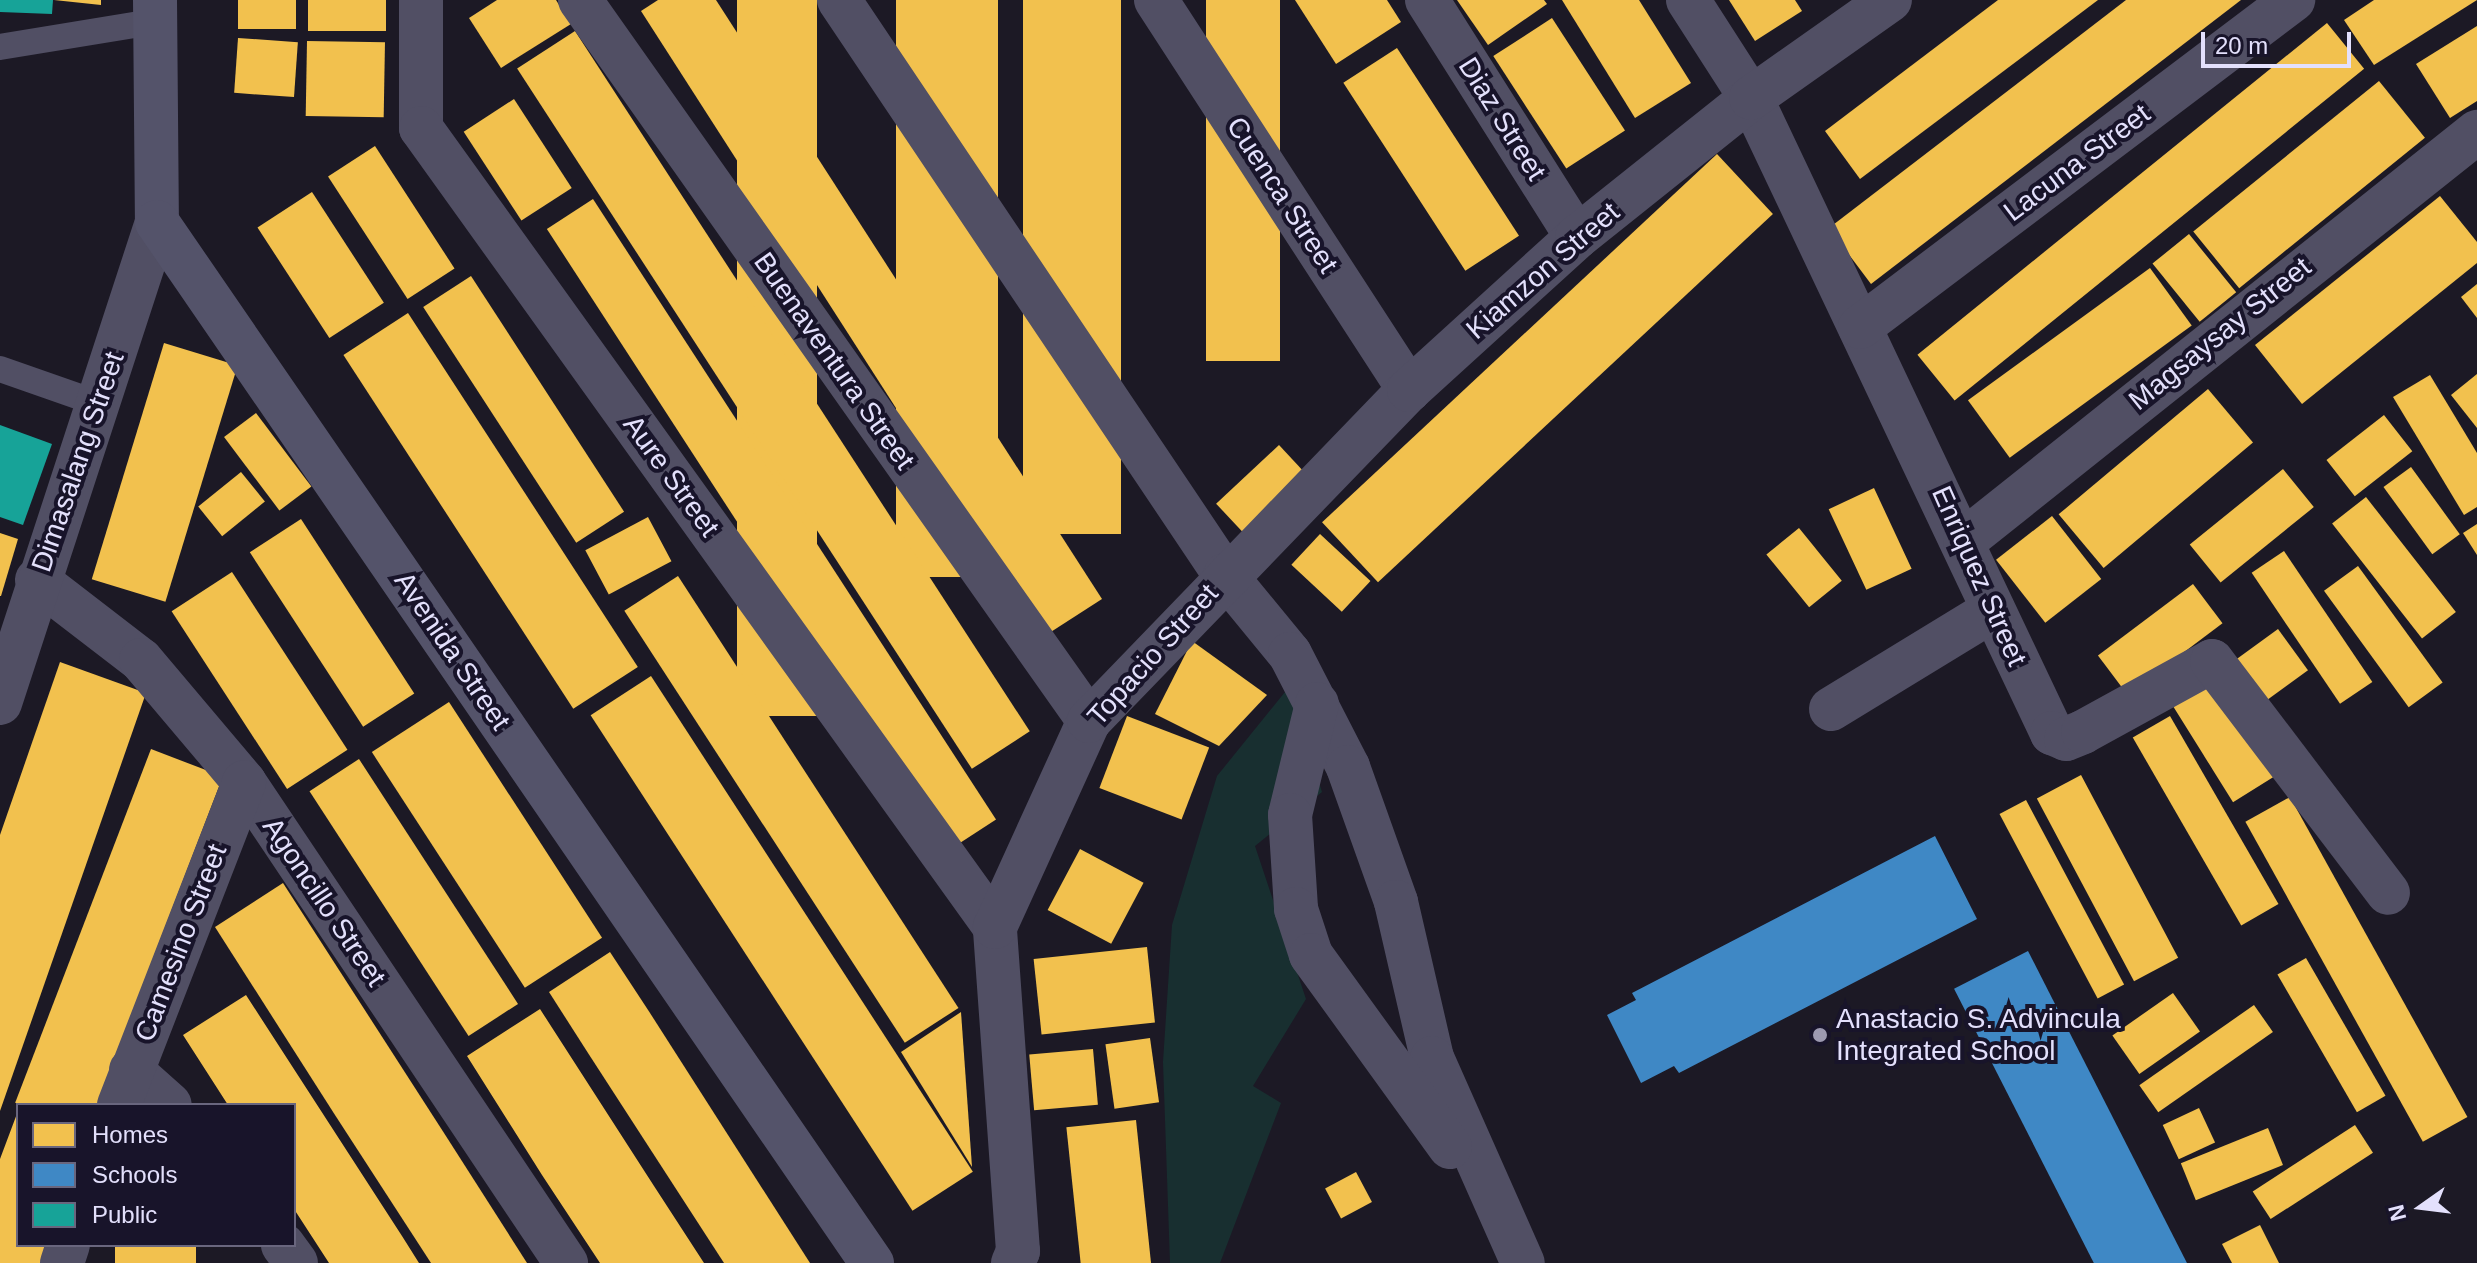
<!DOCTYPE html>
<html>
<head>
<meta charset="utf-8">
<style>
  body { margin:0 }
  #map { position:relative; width:2477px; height:1263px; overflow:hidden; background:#1c1925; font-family:Arial,sans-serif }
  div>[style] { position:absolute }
  .green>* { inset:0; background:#182f30 }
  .homes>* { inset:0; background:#f2c14e; transform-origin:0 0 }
  .schools>* { inset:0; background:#3f88c5; transform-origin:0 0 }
  .public>* { inset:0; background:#17a398 }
  .lane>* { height:26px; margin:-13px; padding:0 13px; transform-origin:13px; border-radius:13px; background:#514f64 }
  .street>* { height:44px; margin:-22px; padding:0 22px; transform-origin:22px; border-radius:22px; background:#514f64 }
  .secondary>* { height:44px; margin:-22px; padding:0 22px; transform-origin:22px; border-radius:22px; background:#54536a }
  .dots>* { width:22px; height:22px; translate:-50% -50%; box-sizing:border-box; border:4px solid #18142a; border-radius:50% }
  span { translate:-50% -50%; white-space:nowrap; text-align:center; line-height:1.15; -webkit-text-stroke:8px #18142a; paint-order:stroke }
  .street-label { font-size:28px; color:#e3e0fc }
  .poi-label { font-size:28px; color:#e3e0fc }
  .left { translate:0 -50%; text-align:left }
  .legend { position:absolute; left:16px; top:1103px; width:280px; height:144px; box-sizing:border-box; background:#18142a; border:2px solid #69667e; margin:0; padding:10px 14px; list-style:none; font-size:24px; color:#e3e0fc }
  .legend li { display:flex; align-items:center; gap:16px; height:40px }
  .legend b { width:40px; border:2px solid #69667e }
  .north { position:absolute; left:2381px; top:1167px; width:80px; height:80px; -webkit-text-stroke:6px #18142a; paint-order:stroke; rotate:256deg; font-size:22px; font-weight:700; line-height:32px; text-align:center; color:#e3e0fc }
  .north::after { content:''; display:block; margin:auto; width:28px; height:36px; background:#e3e0fc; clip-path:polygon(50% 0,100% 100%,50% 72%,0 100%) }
  .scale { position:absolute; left:2201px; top:32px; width:150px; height:36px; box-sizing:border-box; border:4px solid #e3e0fc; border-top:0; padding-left:10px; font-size:24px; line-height:28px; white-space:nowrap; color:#e3e0fc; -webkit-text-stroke:6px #18142a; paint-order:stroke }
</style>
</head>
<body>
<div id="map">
  <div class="green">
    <i style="clip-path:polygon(1289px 687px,1322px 792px,1255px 846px,1306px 999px,1253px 1086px,1281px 1103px,1220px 1263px,1170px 1263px,1163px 1062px,1172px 925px,1217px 776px)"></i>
  </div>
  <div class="homes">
    <i style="clip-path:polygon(54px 0,101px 0,101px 5px)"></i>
    <i style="left:238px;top:0;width:58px;height:29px"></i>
    <i style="left:308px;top:0;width:78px;height:31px"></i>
    <i style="clip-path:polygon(497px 0,556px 0,571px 24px,501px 68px,469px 18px)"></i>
    <i style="clip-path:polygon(658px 0,716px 0,1102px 599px,1043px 637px,641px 11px)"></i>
    <i style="left:737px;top:0;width:80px;height:716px"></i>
    <i style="left:896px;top:0;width:102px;height:577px"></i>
    <i style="left:1023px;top:0;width:98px;height:534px"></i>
    <i style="left:1206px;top:0;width:74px;height:361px"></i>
    <i style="clip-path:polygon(1295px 0,1387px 0,1401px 22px,1336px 64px)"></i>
    <i style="clip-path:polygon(1457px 0,1544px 0,1547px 4px,1488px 45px)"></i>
    <i style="clip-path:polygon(1562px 0,1639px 0,1691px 83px,1635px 118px)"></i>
    <i style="clip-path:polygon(1729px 0,1795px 0,1802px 11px,1755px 41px)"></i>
    <i style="clip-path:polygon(1998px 0,2098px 0,1860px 179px,1825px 131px)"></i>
    <i style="clip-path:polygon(2126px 0,2241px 0,1871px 284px,1829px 228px)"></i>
    <i style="clip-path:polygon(2374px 0,2477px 0,2374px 65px,2344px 20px)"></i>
    <i style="left:1552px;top:18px;width:134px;height:70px;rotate:57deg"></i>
    <i style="left:2327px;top:23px;width:59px;height:527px;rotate:51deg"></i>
    <i style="clip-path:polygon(2477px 26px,2477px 101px,2450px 118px,2416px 64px)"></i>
    <i style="left:575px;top:31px;width:835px;height:69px;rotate:57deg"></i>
    <i style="left:238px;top:38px;width:60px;height:55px;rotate:4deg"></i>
    <i style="left:307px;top:41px;width:78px;height:75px;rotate:1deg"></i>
    <i style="left:1397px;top:48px;width:224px;height:64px;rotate:57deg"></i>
    <i style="left:2379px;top:81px;width:73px;height:239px;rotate:51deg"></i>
    <i style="left:514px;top:99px;width:106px;height:60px;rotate:57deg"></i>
    <i style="left:375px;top:146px;width:146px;height:56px;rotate:57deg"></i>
    <i style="left:1717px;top:154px;width:82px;height:540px;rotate:47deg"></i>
    <i style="left:312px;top:192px;width:132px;height:65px;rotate:57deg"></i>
    <i style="clip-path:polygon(2440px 196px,2477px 242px,2477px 263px,2302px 404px,2255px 345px)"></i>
    <i style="left:593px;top:199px;width:740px;height:55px;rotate:57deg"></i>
    <i style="left:2189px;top:234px;width:75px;height:47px;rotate:51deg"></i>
    <i style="left:2150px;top:268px;width:71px;height:225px;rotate:54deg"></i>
    <i style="left:471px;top:276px;width:281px;height:57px;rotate:57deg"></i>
    <i style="clip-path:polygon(2477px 284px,2477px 318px,2461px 297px)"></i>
    <i style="left:408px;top:313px;width:422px;height:77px;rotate:57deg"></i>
    <i style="left:164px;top:343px;width:77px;height:247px;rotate:17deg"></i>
    <i style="clip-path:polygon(2477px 374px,2477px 428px,2451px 395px)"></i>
    <i style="clip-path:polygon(2430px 375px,2477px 453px,2477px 507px,2464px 515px,2393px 397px)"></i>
    <i style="left:2208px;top:389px;width:70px;height:195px;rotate:50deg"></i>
    <i style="left:256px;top:413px;width:92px;height:40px;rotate:53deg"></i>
    <i style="left:2384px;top:415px;width:46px;height:73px;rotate:52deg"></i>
    <i style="left:1279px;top:445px;width:44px;height:86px;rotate:47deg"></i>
    <i style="left:2411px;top:467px;width:83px;height:34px;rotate:54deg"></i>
    <i style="left:2283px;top:469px;width:49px;height:120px;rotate:51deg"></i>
    <i style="left:241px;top:472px;width:38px;height:55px;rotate:51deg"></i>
    <i style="left:1874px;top:488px;width:89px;height:50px;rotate:65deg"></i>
    <i style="left:2366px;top:497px;width:146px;height:43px;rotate:52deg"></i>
    <i style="left:2052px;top:516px;width:80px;height:71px;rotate:52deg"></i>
    <i style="left:648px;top:517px;width:50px;height:71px;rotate:62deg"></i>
    <i style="left:301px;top:519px;width:208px;height:61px;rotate:57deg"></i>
    <i style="clip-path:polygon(2477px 524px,2477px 555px,2463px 533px)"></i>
    <i style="left:1799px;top:528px;width:68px;height:42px;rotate:51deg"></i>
    <i style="clip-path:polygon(0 533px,18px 539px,1px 596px,0 596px)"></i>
    <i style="left:1320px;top:534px;width:69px;height:42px;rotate:43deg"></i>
    <i style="left:2284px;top:551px;width:158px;height:39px;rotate:56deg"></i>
    <i style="left:2358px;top:566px;width:144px;height:42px;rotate:54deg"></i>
    <i style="left:232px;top:572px;width:212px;height:72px;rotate:57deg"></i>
    <i style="left:678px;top:576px;width:515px;height:64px;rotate:57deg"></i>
    <i style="left:2193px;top:584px;width:49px;height:119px;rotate:53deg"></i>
    <i style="left:2278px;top:629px;width:51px;height:65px;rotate:54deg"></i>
    <i style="clip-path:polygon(1192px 641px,1267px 695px,1219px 746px,1155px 714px)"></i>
    <i style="clip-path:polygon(60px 662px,146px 693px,0 1111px,0 835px)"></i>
    <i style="left:2220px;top:670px;width:119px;height:59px;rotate:58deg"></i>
    <i style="left:651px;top:676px;width:591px;height:72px;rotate:57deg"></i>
    <i style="left:449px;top:702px;width:281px;height:92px;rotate:57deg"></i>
    <i style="left:1127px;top:716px;width:88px;height:77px;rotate:21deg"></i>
    <i style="left:2170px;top:716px;width:217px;height:43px;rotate:60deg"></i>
    <i style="left:151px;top:749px;width:77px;height:379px;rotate:21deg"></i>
    <i style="left:359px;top:759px;width:292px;height:59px;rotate:57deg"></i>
    <i style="left:2081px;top:775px;width:207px;height:50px;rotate:62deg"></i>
    <i style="left:2290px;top:797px;width:366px;height:51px;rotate:61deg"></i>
    <i style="left:2026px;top:800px;width:209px;height:30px;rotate:62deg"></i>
    <i style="left:1080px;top:849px;width:72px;height:69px;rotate:28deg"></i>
    <i style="clip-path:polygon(283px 883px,444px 1133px,527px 1263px,431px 1263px,335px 1115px,215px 927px)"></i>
    <i style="left:1147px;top:947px;width:76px;height:114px;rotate:84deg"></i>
    <i style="clip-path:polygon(610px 952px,650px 1013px,810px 1263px,724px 1263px,588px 1053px,549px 992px)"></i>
    <i style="left:2306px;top:958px;width:159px;height:33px;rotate:60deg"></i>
    <i style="left:2173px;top:993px;width:47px;height:74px;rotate:55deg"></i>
    <i style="clip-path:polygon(246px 995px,402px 1236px,419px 1263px,329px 1263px,294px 1209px,294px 1105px,228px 1105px,183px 1035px)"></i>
    <i style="left:2254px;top:1005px;width:33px;height:140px;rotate:55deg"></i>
    <i style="clip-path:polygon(540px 1009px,654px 1186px,704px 1263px,600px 1263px,542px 1175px,467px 1056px)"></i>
    <i style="clip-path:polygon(961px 1012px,972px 1167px,901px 1052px)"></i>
    <i style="left:1150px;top:1038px;width:65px;height:45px;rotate:82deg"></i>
    <i style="left:1093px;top:1049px;width:56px;height:64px;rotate:85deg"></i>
    <i style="left:2199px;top:1108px;width:38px;height:40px;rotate:65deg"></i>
    <i style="clip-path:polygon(18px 1111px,18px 1245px,49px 1245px,43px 1263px,0 1263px,0 1159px)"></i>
    <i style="left:1136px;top:1120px;width:144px;height:70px;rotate:84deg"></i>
    <i style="left:2355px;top:1125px;width:33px;height:122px;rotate:57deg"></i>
    <i style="left:2268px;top:1128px;width:40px;height:94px;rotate:68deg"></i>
    <i style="left:1356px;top:1172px;width:34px;height:35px;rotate:62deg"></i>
    <i style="clip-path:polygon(2260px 1225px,2279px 1263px,2232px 1263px,2222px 1244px)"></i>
    <i style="left:115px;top:1245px;width:81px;height:19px"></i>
  </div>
  <div class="schools">
    <i style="clip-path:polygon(1935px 836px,1977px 919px,1679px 1073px,1674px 1066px,1641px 1083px,1607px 1015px,1636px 1000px,1632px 993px)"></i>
    <i style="left:2028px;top:951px;width:352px;height:83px;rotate:63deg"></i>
  </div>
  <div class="public">
    <i style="clip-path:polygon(0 0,53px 0,52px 14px,0 12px)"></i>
    <i style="clip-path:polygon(0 425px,52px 444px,23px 525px,0 517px)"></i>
  </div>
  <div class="lane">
    <i style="left:0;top:47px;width:155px;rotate:-9.3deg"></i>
    <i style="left:0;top:369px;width:106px;rotate:19.3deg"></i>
  </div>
  <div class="street">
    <i style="left:421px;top:0;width:128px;rotate:90deg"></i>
    <i style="left:421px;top:128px;width:984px;rotate:54.31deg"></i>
    <i style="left:580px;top:0;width:883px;rotate:54.78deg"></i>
    <i style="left:839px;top:0;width:693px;rotate:56.13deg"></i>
    <i style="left:1225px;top:575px;width:102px;rotate:50.6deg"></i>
    <i style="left:1290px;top:654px;width:127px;rotate:62.8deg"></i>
    <i style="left:1348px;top:767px;width:143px;rotate:70.4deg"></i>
    <i style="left:1396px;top:902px;width:160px;rotate:77deg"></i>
    <i style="left:1432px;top:1058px;width:224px;rotate:66.1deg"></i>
    <i style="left:1156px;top:0;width:465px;rotate:57deg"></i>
    <i style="left:1427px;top:0;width:280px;rotate:57.7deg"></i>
    <i style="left:1688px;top:0;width:117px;rotate:57.3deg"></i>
    <i style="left:1751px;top:98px;width:703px;rotate:64.64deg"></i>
    <i style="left:2052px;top:733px;width:15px;rotate:23deg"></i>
    <i style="left:2066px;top:739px;width:18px;rotate:-22deg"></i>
    <i style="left:2083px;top:732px;width:147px;rotate:-28.8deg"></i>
    <i style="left:2212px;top:661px;width:291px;rotate:52.8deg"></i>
    <i style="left:1860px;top:327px;width:543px;rotate:-37.06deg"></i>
    <i style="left:1965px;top:540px;width:655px;rotate:-38.55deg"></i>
    <i style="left:37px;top:580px;width:131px;rotate:37.6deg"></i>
    <i style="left:141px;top:660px;width:160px;rotate:49.8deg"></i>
    <i style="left:244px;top:782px;width:579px;rotate:56.2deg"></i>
    <i style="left:0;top:703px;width:506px;rotate:-71.92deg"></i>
    <i style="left:1317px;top:704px;width:114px;rotate:103.7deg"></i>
    <i style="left:1290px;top:815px;width:94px;rotate:86.3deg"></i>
    <i style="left:1296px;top:909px;width:48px;rotate:71.9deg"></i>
    <i style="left:1311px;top:955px;width:237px;rotate:54.1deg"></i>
    <i style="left:1831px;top:709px;width:190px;rotate:-31.4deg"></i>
    <i style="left:131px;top:1070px;width:52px;rotate:41.9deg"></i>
    <i style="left:119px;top:1105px;width:346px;rotate:-68.8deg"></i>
    <i style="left:283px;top:1245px;width:22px;rotate:54deg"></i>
    <i style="left:62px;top:1263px;width:19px;rotate:-72deg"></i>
    <i style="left:1013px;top:1263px;width:13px;rotate:-67deg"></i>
    <i style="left:1018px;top:1251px;width:325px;rotate:-94.1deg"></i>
    <i style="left:995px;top:927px;width:226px;rotate:-65.5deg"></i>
    <i style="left:1089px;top:721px;width:460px;rotate:-46deg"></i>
    <i style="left:1409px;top:390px;width:227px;rotate:-42.3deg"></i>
    <i style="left:1577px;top:237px;width:223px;rotate:-38.6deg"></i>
    <i style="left:1751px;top:98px;width:170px;rotate:-35.2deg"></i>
  </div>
  <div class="secondary">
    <i style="left:155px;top:0;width:222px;rotate:89.5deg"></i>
    <i style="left:157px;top:222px;width:1263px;rotate:55.52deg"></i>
  </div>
  <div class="dots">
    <i style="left:1820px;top:1035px;background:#9d9ab1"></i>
  </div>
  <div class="street-label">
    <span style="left:1502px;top:119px;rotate:58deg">Diaz Street</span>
    <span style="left:2077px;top:163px;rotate:-37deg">Lacuna Street</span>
    <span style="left:1282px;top:195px;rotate:57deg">Cuenca Street</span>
    <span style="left:1543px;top:271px;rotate:-41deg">Kiamzon Street</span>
    <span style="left:2220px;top:334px;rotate:-39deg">Magsaysay Street</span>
    <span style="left:834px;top:361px;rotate:55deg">Buenaventura Street</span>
    <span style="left:78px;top:462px;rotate:-71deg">Dimasalang Street</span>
    <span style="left:671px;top:476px;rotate:54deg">Aure Street</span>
    <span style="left:1979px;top:576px;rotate:66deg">Enriquez Street</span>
    <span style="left:452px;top:651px;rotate:56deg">Avenida Street</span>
    <span style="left:1153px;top:655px;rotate:-48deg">Topacio Street</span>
    <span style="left:324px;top:902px;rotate:56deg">Agoncillo Street</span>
    <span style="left:181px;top:943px;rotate:-69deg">Camesino Street</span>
  </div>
  <div class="poi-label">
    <span class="left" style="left:1836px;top:1035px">Anastacio S. Advincula<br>Integrated School</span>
  </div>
  <ul class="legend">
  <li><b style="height:22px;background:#f2c14e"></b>Homes</li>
  <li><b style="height:22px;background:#3f88c5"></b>Schools</li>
  <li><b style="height:22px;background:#17a398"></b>Public</li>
  </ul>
  <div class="north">N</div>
  <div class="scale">20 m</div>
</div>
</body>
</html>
